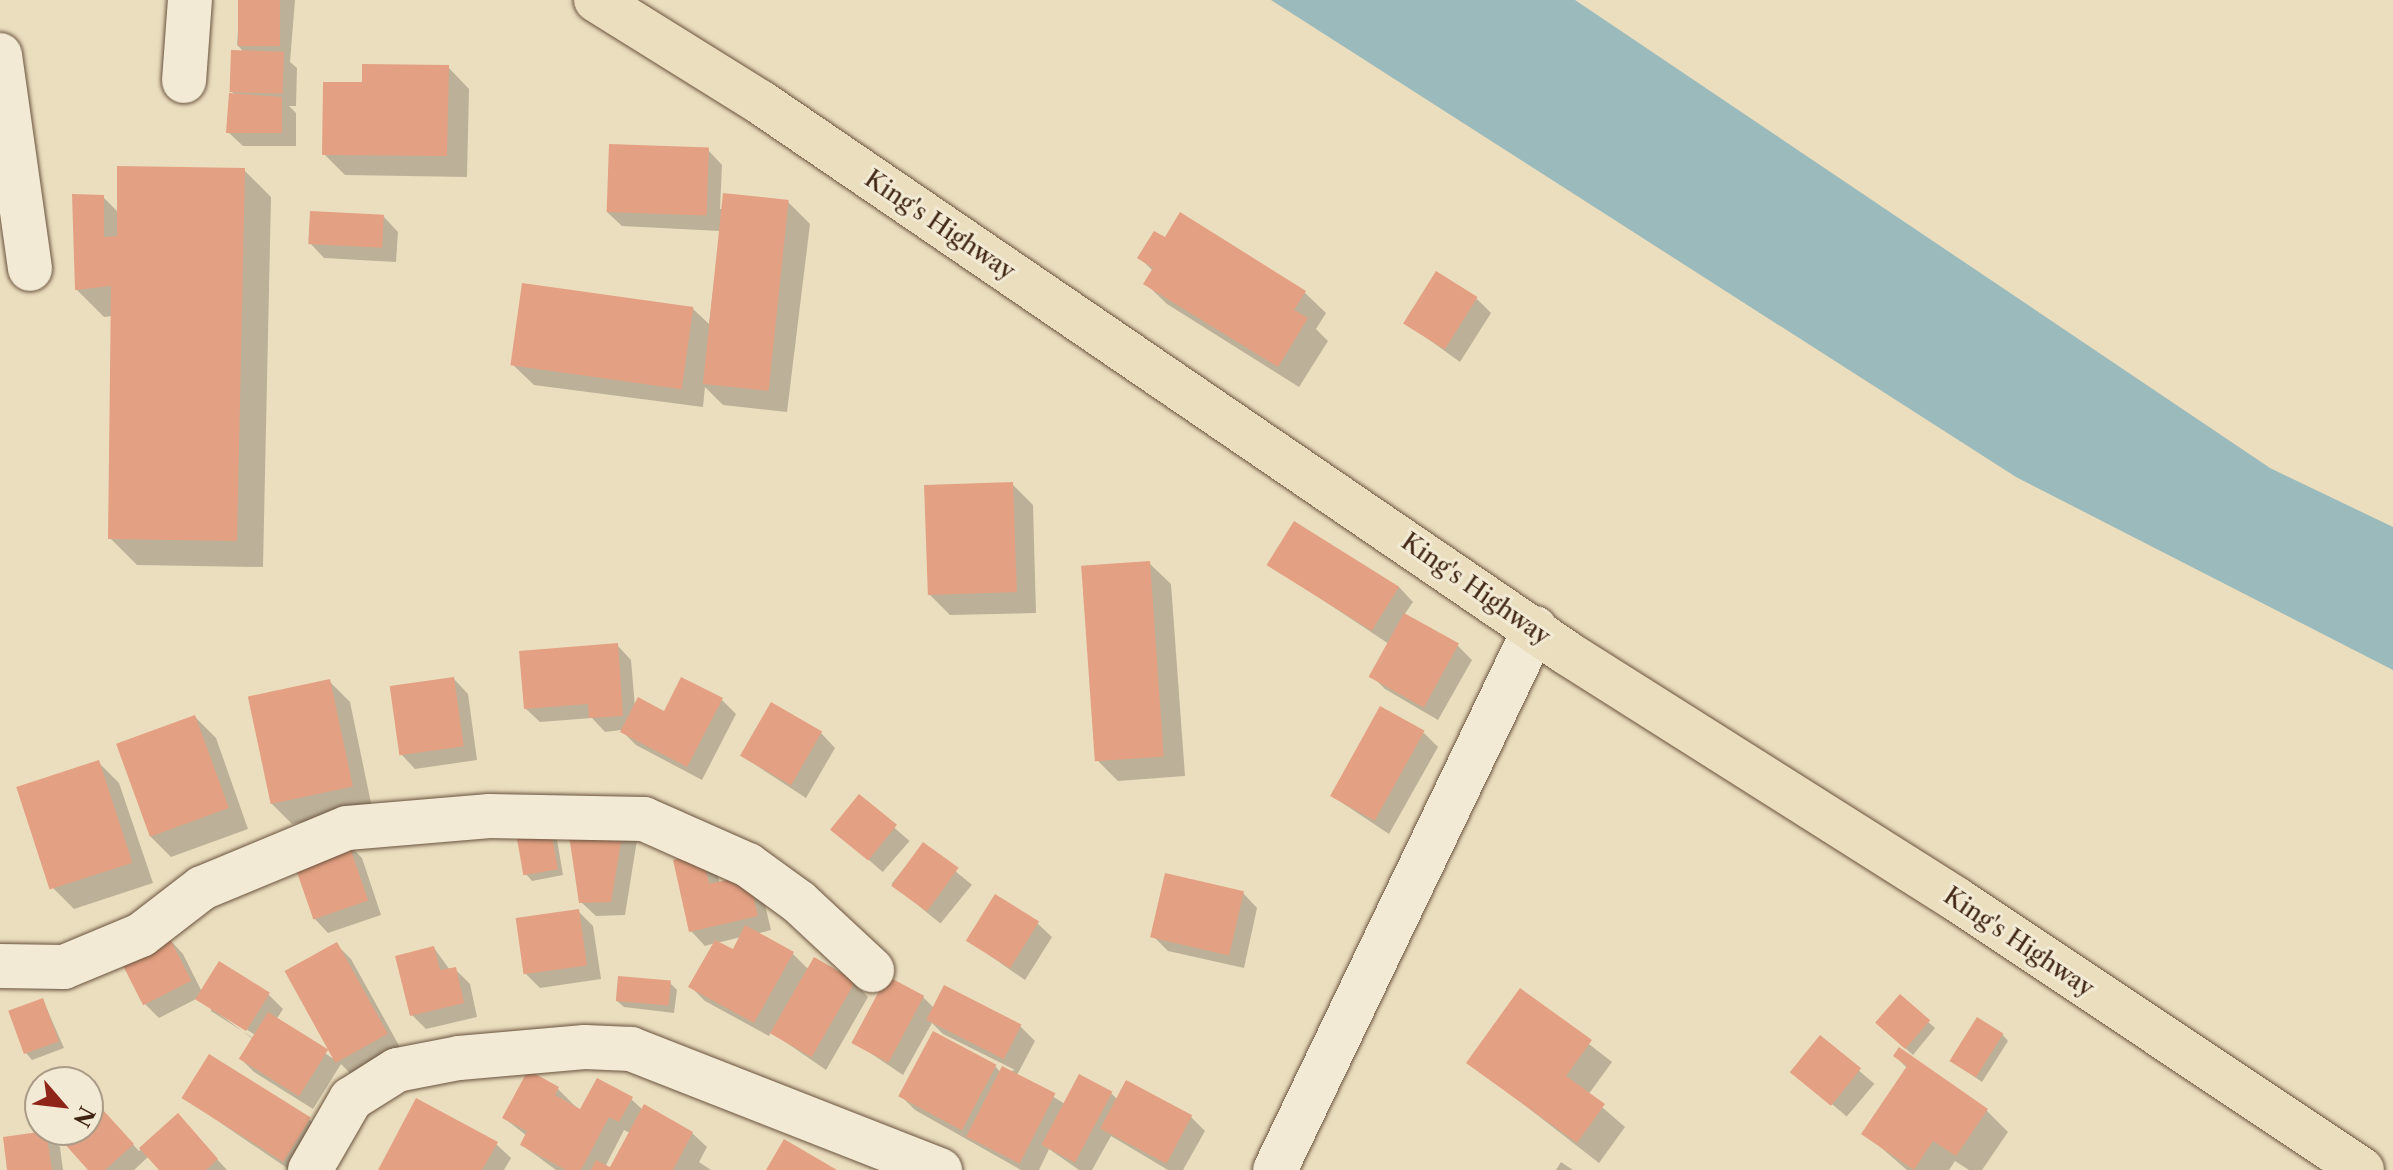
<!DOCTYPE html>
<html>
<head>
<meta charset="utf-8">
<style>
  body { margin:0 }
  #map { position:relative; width:2393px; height:1170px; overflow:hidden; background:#ebdebf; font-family:"Libre Caslon Text",serif }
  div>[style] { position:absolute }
  .water>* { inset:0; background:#9bbabb }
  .shadow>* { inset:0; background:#0003; transform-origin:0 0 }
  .building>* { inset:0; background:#e3a082; transform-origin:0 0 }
  .roads { filter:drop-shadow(0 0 2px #6a523d) drop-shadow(0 0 2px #6a523d) }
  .minor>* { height:44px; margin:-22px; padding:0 22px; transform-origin:22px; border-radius:22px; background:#f2ead5 }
  .highway>* { height:44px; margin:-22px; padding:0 22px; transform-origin:22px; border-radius:22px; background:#ebdebf }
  span { translate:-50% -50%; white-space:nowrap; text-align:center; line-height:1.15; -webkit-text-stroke:6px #f2ead5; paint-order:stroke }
  .street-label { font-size:24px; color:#3f2412 }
  .north { position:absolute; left:24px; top:1066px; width:80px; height:80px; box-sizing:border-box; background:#f2ead5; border:2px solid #aa9b87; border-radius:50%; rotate:118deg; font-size:22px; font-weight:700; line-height:32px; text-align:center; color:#3f2412 }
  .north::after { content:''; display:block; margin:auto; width:28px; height:36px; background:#8f2418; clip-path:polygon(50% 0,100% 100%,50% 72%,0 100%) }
</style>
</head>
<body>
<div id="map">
  <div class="water">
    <i style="clip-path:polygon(1271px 0,1575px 0,2270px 468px,2393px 527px,2393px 670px,2016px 477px)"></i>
  </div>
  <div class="shadow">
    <i style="clip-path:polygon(240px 0,295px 0,290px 62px,297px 68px,296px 106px,289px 106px,296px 113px,296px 146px,243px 146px,228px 132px,235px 95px,231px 91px,245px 53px,237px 45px)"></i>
    <i style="clip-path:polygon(448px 67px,469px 89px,467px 177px,345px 175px,324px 154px)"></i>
    <i style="clip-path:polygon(708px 150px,722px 165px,720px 209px,788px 202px,810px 224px,787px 412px,723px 405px,705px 387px,703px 407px,534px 385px,512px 364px,692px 308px,709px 324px,720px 231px,622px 226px,607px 212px)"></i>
    <i style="clip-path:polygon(244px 170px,271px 197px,263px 567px,137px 565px,110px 538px,112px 316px,104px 317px,77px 290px,103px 197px,119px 213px)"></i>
    <i style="clip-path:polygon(384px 217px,398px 232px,396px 262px,324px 258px,310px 243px)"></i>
    <i style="clip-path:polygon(1140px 258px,1304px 292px,1326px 313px,1316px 329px,1328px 341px,1299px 387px,1167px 304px,1145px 283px,1153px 271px)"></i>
    <i style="clip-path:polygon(1477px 299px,1491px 313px,1460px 362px,1406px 323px)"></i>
    <i style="clip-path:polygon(1012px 484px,1033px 505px,1036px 613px,950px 615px,929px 594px)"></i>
    <i style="clip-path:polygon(1149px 563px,1171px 584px,1185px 776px,1118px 781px,1097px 760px)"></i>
    <i style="clip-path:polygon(1270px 565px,1399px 587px,1413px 602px,1404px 615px,1458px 646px,1472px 660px,1438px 720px,1385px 689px,1371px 675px,1389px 644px)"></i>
    <i style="clip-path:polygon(617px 645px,631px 660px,635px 707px,665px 714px,721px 699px,736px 714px,702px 780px,636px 745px,621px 730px,605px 732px,592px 718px,540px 722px,525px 708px)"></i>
    <i style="clip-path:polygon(454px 679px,468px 694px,477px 760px,415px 769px,401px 754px)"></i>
    <i style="clip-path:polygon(329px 681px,350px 702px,372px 808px,292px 824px,271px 803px)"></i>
    <i style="clip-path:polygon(195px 717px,216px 738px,248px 829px,171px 857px,150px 836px)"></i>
    <i style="clip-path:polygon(821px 733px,835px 748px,806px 798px,742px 756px)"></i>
    <i style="clip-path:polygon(1424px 733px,1438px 747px,1389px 834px,1332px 796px)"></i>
    <i style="clip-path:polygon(98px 762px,119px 783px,153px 883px,74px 909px,53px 888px)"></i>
    <i style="left:859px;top:797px;width:67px;height:41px;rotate:41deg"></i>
    <i style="clip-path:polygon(569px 824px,637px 840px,625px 915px,596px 916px,581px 902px)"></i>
    <i style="clip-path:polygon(555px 828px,563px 875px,532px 881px,526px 874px)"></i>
    <i style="clip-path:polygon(348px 844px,362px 858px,381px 915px,328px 933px,314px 918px)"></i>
    <i style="left:923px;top:845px;width:63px;height:50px;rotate:39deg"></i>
    <i style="clip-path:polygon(evenodd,675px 861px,716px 869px,720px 884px,762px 892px,771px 930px,756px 934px,792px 953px,809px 970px,854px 982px,868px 997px,826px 1070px,771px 1032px,769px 1036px,705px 1001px,691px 987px,715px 943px,705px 946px,691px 931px,675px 861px,741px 937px,734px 952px,717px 943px,741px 937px)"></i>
    <i style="clip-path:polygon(1243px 893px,1257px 908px,1244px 968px,1168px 951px,1153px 936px)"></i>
    <i style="clip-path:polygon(578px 911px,593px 926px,601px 979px,540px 988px,526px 974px)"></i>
    <i style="clip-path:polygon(1037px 923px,1052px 937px,1025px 980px,969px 941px)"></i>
    <i style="clip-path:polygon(evenodd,169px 939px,183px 954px,202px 992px,269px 995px,283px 1009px,276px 1020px,338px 1062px,336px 944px,351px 959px,401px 1049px,353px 1076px,341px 1064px,313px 1109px,254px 1072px,240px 1058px,253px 1039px,198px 998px,159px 1018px,145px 1004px,169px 939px,211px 1006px,255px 1035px,253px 1038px,211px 1011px,211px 1006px)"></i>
    <i style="clip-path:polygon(434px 948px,450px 970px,455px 969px,470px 984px,477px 1017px,426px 1029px,412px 1015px)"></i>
    <i style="clip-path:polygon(670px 983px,677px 990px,674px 1013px,624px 1007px,617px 1001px)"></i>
    <i style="clip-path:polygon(1521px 991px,1612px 1062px,1588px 1095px,1625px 1127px,1599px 1163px,1469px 1062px)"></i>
    <i style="clip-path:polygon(923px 997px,934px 1008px,1020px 1026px,1035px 1041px,1017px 1075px,1065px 1104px,1112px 1094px,1118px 1100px,1191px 1117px,1205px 1131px,1183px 1170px,1168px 1170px,1111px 1136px,1092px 1170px,1079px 1170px,1049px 1149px,1039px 1170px,1021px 1170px,915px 1110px,901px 1096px,996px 1067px,1001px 1073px,1015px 1070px,943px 1034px,932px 1023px,903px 1075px,854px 1042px)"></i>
    <i style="clip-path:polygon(1900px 997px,1935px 1028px,1913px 1055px,1885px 1030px)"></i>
    <i style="clip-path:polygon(43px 1000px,64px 1048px,32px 1060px,26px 1053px)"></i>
    <i style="clip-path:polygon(2002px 1034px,2008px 1041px,1982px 1082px,1951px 1060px)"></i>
    <i style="left:1820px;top:1038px;width:71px;height:43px;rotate:40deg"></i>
    <i style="clip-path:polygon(1895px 1056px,1987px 1111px,2008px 1132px,1982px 1170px,1969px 1170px,1955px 1161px,1949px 1170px,1907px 1170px,1864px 1133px,1908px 1069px)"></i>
    <i style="clip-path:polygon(evenodd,528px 1073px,558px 1089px,581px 1112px,631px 1099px,643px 1110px,692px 1133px,707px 1147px,699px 1162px,711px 1170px,556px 1170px,522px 1145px,527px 1136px,504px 1118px,528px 1073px,624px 1130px,630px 1133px,611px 1170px,605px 1167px,624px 1130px)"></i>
    <i style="clip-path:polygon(184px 1098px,310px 1120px,324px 1134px,290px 1170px)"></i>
    <i style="clip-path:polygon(92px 1100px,139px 1151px,177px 1116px,227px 1170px,162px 1170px,149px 1156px,134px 1170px,90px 1170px,57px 1132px,88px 1130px)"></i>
    <i style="clip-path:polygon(45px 1133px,60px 1147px,63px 1170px,9px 1170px)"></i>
    <i style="clip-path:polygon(496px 1144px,511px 1158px,504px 1170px,382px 1170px)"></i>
    <i style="clip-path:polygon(1561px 1162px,1573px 1170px,1556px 1170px)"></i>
  </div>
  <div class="building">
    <i style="left:238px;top:0;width:42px;height:46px"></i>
    <i style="left:231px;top:50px;width:53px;height:42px;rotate:2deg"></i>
    <i style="clip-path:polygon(362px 64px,449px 65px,447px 156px,322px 155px,323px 82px,362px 82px)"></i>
    <i style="clip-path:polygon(229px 93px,282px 97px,282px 133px,226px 133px)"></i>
    <i style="left:609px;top:144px;width:100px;height:68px;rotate:2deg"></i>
    <i style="clip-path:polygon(117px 166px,245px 168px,237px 541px,108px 539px,111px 286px,75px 290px,72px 194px,104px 195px,104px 237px,117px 236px)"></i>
    <i style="left:723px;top:193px;width:66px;height:192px;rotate:6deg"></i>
    <i style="left:310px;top:211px;width:74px;height:33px;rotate:3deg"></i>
    <i style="clip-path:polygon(1180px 212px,1306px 291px,1294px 310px,1308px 318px,1278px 367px,1143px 284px,1153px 268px,1137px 258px,1154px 231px,1165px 237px)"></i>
    <i style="left:1436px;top:271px;width:49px;height:62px;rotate:32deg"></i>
    <i style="left:522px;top:283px;width:173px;height:83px;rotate:8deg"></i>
    <i style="left:1013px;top:482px;width:110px;height:89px;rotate:88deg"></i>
    <i style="left:1294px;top:521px;width:124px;height:52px;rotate:32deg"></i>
    <i style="left:1150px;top:561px;width:196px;height:69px;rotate:86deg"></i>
    <i style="left:1404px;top:613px;width:63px;height:73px;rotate:29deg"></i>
    <i style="clip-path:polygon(618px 643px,623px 716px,589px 718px,588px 704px,524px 709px,519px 651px)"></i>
    <i style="left:454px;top:677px;width:70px;height:65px;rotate:82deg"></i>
    <i style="clip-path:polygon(681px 677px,723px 698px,687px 767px,620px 732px,638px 697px,664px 711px)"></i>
    <i style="left:330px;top:679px;width:110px;height:84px;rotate:78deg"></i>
    <i style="left:771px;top:702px;width:59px;height:62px;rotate:30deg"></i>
    <i style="left:1380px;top:706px;width:51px;height:103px;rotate:29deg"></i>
    <i style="left:195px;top:715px;width:99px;height:84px;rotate:70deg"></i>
    <i style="left:99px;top:760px;width:108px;height:87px;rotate:72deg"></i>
    <i style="left:859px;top:794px;width:49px;height:46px;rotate:39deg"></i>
    <i style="left:549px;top:819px;width:51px;height:35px;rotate:80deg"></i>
    <i style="clip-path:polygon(567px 822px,624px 824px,611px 902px,579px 903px)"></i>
    <i style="left:348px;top:842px;width:62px;height:58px;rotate:71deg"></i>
    <i style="left:923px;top:842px;width:44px;height:54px;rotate:36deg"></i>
    <i style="clip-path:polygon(703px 852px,709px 884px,748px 875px,758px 916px,689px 932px,673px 860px)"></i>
    <i style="left:1165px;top:873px;width:81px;height:66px;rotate:13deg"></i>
    <i style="left:995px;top:894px;width:52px;height:55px;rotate:32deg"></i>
    <i style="left:579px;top:909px;width:57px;height:64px;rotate:82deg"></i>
    <i style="clip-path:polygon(745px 925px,794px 952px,754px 1023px,688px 987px,715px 940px,733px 949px)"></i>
    <i style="left:169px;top:937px;width:49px;height:54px;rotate:63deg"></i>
    <i style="left:337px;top:942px;width:105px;height:60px;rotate:61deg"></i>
    <i style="clip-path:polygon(434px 946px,440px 970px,456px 967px,464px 1003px,410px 1016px,395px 956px)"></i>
    <i style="left:814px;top:957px;width:48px;height:88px;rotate:30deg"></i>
    <i style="left:219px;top:961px;width:60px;height:45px;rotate:32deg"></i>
    <i style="left:618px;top:976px;width:53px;height:25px;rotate:5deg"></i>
    <i style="left:887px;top:976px;width:42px;height:76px;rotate:28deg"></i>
    <i style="left:944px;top:985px;width:87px;height:39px;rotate:27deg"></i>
    <i style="clip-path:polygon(1520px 988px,1592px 1040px,1566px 1076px,1605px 1104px,1577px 1143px,1466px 1063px)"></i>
    <i style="left:1900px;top:994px;width:40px;height:38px;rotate:41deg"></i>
    <i style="left:43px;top:998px;width:46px;height:37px;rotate:70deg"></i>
    <i style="left:268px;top:1012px;width:71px;height:55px;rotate:32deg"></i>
    <i style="left:1977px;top:1017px;width:31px;height:52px;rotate:32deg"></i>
    <i style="left:933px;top:1031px;width:72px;height:74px;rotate:28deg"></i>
    <i style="left:1820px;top:1035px;width:53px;height:48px;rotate:39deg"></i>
    <i style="clip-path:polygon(1899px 1047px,1988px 1109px,1956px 1156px,1933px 1141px,1914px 1170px,1861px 1134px,1907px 1066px,1893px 1056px)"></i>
    <i style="left:209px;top:1054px;width:120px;height:52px;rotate:32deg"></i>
    <i style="left:1002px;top:1066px;width:60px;height:79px;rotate:27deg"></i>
    <i style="clip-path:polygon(528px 1070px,559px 1087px,555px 1095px,580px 1109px,597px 1078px,633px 1097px,619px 1122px,609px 1117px,581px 1170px,566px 1170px,520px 1145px,527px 1131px,502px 1118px)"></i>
    <i style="left:1079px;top:1074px;width:38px;height:80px;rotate:28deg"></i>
    <i style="left:1126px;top:1080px;width:75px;height:55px;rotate:28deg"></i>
    <i style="clip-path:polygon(92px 1098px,134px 1144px,105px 1170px,88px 1170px,54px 1132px,88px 1130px)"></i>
    <i style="clip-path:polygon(416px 1098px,498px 1142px,482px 1170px,378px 1170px)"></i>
    <i style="clip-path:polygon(644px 1104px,693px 1132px,673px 1170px,591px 1170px,596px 1160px,610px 1167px)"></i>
    <i style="clip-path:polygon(178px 1113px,218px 1159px,206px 1170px,159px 1170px,139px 1148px)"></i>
    <i style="clip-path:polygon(46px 1131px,52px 1170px,7px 1170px,3px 1137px)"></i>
    <i style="clip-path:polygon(784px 1139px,837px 1170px,766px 1170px)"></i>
  </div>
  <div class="roads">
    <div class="minor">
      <i style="left:0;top:55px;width:216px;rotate:82deg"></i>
      <i style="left:184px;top:81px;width:81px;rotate:-85.8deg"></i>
      <i style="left:0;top:966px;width:64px;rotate:0.9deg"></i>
      <i style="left:64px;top:967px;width:83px;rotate:-22.6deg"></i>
      <i style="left:141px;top:935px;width:77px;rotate:-37.6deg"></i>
      <i style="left:202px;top:888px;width:157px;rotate:-22.5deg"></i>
      <i style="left:347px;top:828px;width:143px;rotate:-4.8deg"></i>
      <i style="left:489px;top:816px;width:155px;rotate:1.1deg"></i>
      <i style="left:644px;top:819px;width:114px;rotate:23.9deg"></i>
      <i style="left:748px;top:865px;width:63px;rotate:36deg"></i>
      <i style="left:799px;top:902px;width:100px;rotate:43deg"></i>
      <i style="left:310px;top:1170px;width:82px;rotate:-60deg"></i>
      <i style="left:351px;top:1099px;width:54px;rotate:-32.2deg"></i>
      <i style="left:397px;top:1070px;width:63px;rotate:-11deg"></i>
      <i style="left:459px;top:1058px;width:126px;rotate:-5deg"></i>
      <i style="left:585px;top:1047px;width:46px;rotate:2.5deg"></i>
      <i style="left:631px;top:1049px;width:332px;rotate:21.4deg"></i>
      <i style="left:1275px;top:1170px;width:601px;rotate:-64.37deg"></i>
    </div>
    <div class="highway">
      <i style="left:596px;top:0;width:193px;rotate:31.9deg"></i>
      <i style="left:760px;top:102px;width:977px;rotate:34.32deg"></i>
      <i style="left:1567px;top:653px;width:460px;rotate:32.3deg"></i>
      <i style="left:1956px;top:899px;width:488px;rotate:33.7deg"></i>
    </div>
  </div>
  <div class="street-label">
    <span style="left:940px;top:225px;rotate:34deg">King's Highway</span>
    <span style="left:1476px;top:589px;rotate:35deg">King's Highway</span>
    <span style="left:2019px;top:942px;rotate:34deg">King's Highway</span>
  </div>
  <div class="north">N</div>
</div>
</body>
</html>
